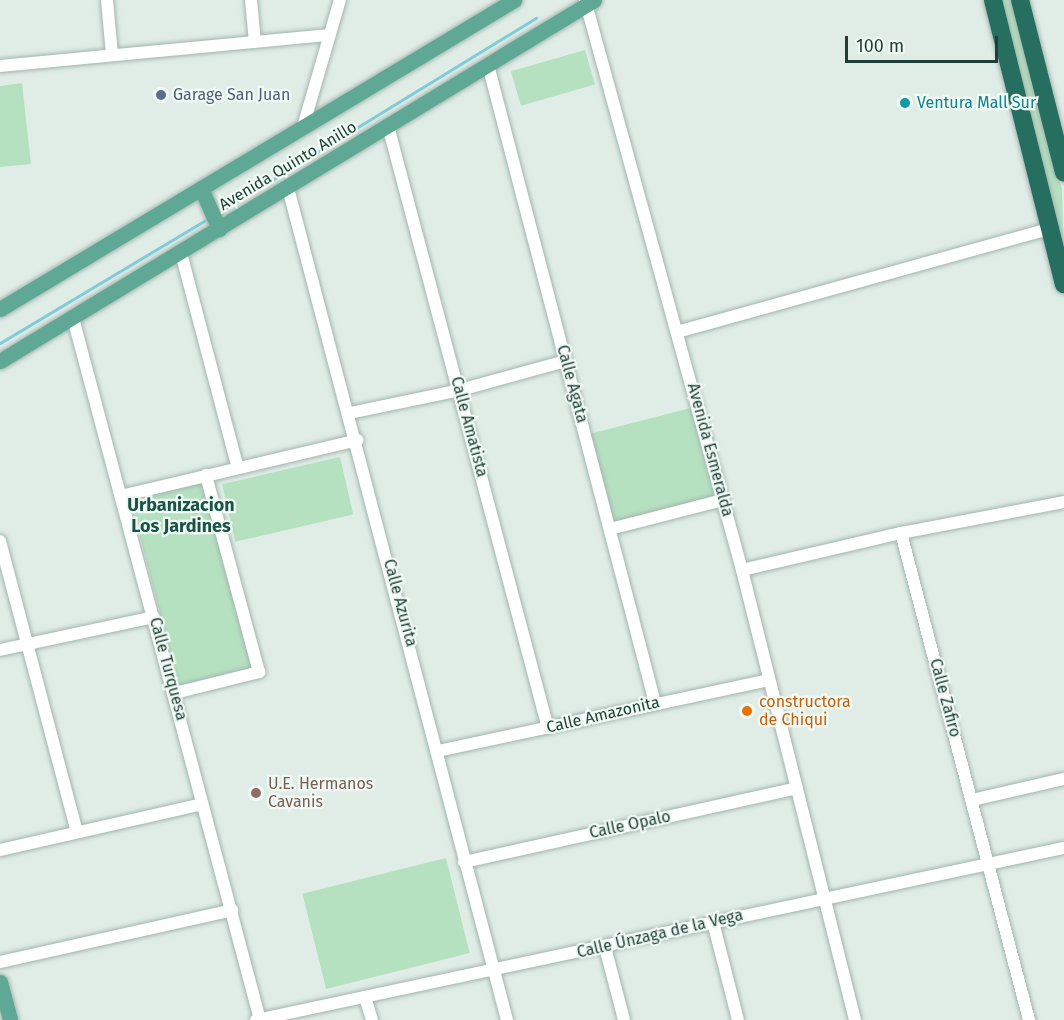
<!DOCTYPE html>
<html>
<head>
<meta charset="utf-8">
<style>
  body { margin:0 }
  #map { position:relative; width:1064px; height:1020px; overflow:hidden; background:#e0ede7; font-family:"Fira Sans",sans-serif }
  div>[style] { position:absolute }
  .green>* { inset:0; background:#b6e1c1; transform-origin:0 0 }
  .stream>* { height:3px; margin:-1.5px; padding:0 1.5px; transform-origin:1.5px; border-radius:1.5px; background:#80ccd9 }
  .roads { filter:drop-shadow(0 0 2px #a2b5ae) drop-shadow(0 0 2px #a2b5ae) }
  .minor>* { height:12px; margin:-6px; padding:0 6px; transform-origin:6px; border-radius:6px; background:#fff }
  .major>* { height:15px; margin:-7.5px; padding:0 7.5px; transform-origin:7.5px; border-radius:7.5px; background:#5fa895 }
  .highway>* { height:18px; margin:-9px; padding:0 9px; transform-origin:9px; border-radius:9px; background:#266f60 }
  .dots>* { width:16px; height:16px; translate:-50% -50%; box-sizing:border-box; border:3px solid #f1f9f5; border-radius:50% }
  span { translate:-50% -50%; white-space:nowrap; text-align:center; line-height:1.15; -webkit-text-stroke:4.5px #f1f9f5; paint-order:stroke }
  .service-label { font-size:16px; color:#4e5e75 }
  .left { translate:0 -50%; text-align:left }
  .culture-label { font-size:16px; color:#0d838f }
  .street-label { font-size:16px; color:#1e3f36 }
  .food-label { font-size:16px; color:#c56008 }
  .education-label { font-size:16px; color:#785e54 }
  .neighbourhood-label { font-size:18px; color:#185445; font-weight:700 }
  .scale { position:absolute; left:845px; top:36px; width:153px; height:27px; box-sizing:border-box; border:3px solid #1e3f36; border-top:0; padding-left:8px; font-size:18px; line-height:21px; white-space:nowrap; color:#1e3f36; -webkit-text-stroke:4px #f1f9f5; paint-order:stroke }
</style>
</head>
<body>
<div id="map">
  <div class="green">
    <i style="clip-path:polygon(997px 0,1010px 0,1062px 189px,1064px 260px)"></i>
    <i style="left:585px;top:50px;width:36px;height:77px;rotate:74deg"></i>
    <i style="clip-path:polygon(22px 83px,31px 164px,0 167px,0 86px)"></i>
    <i style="clip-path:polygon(691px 408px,714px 493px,711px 498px,616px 523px,611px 518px,589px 434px)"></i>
    <i style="left:340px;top:457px;width:59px;height:121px;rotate:77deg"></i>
    <i style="clip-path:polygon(203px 483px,254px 669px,179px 687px,132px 505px,137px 498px)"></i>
    <i style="left:446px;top:858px;width:98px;height:148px;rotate:76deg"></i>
  </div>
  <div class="stream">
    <i style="left:224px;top:209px;width:366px;rotate:-31.5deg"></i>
    <i style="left:0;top:343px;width:244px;rotate:-30.9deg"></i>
  </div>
  <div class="roads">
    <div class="minor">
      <i style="left:107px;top:0;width:55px;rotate:84.8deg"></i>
      <i style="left:251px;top:0;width:42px;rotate:84.6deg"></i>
      <i style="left:585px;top:0;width:591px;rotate:74.6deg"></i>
      <i style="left:742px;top:570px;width:464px;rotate:75.9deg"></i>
      <i style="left:488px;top:65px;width:659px;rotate:75.33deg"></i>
      <i style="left:0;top:66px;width:331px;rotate:-5.4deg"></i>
      <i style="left:388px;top:126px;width:623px;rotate:75.12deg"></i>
      <i style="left:303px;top:127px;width:132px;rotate:-73.8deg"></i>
      <i style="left:288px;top:188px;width:860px;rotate:75.25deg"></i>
      <i style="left:181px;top:253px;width:222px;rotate:75.2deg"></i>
      <i style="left:73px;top:318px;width:726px;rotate:75.08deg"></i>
      <i style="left:677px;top:332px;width:388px;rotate:-15.5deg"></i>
      <i style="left:350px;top:413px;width:112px;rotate:-11.8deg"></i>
      <i style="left:460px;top:390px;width:109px;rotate:-15.4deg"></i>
      <i style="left:121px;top:496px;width:243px;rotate:-13.3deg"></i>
      <i style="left:610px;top:529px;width:117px;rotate:-14.4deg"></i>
      <i style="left:901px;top:533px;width:504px;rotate:75.27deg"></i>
      <i style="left:0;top:541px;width:301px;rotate:75.2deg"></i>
      <i style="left:742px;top:570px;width:163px;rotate:-13.1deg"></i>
      <i style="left:901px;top:533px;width:166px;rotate:-10.8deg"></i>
      <i style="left:0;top:650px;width:157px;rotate:-12.1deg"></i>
      <i style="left:175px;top:693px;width:87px;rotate:-14deg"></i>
      <i style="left:259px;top:672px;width:204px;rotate:-105.1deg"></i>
      <i style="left:438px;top:751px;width:338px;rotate:-12.1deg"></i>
      <i style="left:972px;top:800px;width:94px;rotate:-12.9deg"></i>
      <i style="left:0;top:850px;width:207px;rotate:-12.8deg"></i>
      <i style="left:464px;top:862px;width:341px;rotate:-12.5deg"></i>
      <i style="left:713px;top:922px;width:101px;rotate:75.7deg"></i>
      <i style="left:605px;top:947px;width:75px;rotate:75.4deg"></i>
      <i style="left:0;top:962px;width:238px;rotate:-12.6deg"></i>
      <i style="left:365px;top:997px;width:24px;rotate:73deg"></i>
      <i style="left:256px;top:1020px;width:826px;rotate:-12.02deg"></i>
    </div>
    <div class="major">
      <i style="left:201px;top:188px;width:45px;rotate:66.3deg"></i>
      <i style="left:0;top:309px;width:600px;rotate:-31.01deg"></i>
      <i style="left:0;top:361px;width:695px;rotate:-31.29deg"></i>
      <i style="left:0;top:982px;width:39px;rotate:75deg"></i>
    </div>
    <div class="highway">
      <i style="left:993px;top:0;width:293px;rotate:76deg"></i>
      <i style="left:1020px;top:0;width:178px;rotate:75.7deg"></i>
    </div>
  </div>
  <div class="dots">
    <i style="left:161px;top:95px;background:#5c6f8a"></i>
    <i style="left:905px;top:103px;background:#0f9aa8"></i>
    <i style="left:747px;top:711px;background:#e8710a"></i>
    <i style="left:256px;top:793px;background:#8d6e63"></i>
  </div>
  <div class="service-label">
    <span class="left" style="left:173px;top:95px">Garage San Juan</span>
  </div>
  <div class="culture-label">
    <span class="left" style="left:917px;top:103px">Ventura Mall Sur</span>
  </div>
  <div class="street-label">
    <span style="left:288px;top:166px;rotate:-31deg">Avenida Quinto Anillo</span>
    <span style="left:572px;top:384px;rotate:75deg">Calle Agata</span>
    <span style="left:469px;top:427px;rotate:75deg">Calle Amatista</span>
    <span style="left:710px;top:450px;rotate:75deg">Avenida Esmeralda</span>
    <span style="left:400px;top:603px;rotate:75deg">Calle Azurita</span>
    <span style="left:168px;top:669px;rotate:75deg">Calle Turquesa</span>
    <span style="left:945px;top:698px;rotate:75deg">Calle Zafiro</span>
    <span style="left:603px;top:715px;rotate:-13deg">Calle Amazonita</span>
    <span style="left:630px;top:825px;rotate:-12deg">Calle Opalo</span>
    <span style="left:660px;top:934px;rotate:-13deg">Calle Únzaga de la Vega</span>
  </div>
  <div class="food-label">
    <span class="left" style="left:759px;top:711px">constructora<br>de Chiqui</span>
  </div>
  <div class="education-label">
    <span class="left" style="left:268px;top:793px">U.E. Hermanos<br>Cavanis</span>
  </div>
  <div class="neighbourhood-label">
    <span style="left:181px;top:516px">Urbanizacion<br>Los Jardines</span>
  </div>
  <div class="scale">100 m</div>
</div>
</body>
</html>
